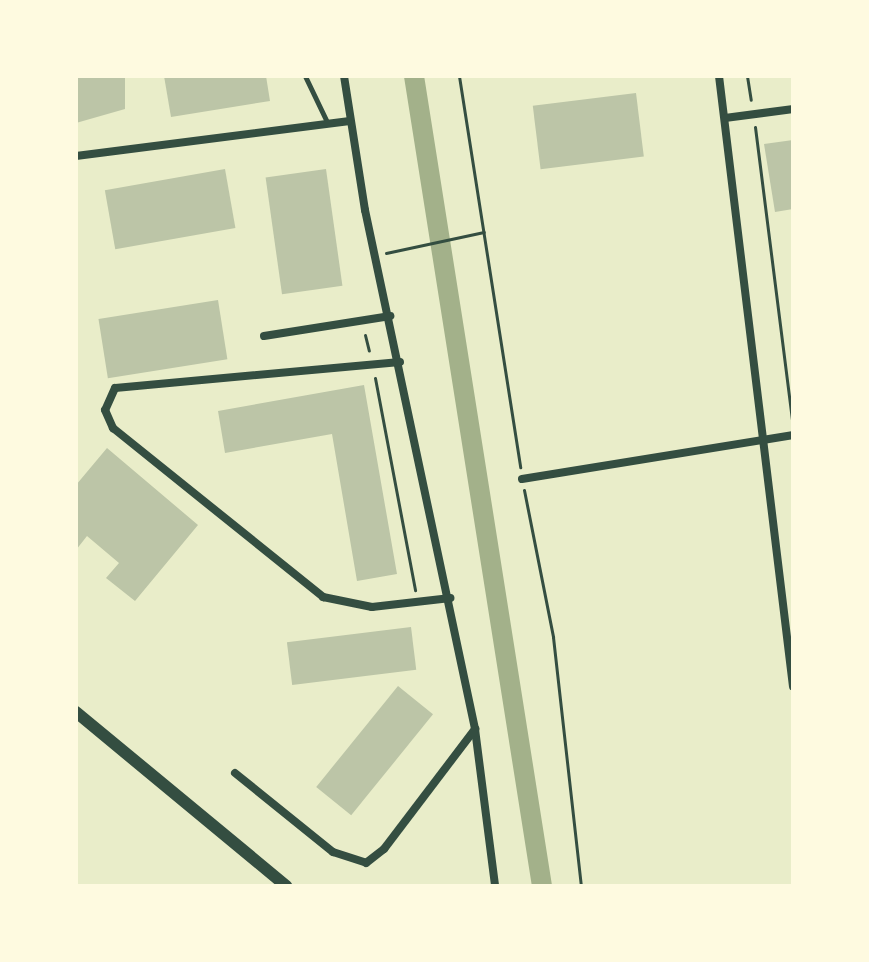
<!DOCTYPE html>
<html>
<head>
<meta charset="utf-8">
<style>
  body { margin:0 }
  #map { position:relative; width:869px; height:962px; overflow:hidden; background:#e9edc9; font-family:"Alegreya Sans",sans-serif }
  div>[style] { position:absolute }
  .canal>* { height:20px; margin:-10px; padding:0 10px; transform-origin:10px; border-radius:10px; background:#a3b18a }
  .building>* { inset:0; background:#bcc5a7; transform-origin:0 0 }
  .path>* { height:3px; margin:-1.5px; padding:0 1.5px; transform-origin:1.5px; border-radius:1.5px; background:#344e41 }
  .service>* { height:5px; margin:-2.5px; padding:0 2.5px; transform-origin:2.5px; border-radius:2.5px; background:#344e41 }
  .minor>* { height:8px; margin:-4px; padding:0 4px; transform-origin:4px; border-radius:4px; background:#344e41 }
  .tertiary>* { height:12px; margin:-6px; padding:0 6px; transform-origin:6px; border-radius:6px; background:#344e41 }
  span { translate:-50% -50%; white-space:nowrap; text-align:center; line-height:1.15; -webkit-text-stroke:7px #fefae0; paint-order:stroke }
  .frame { position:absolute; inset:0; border:78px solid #fefae0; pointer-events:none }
</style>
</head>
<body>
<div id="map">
  <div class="canal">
    <i style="left:414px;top:76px;width:820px;rotate:81.02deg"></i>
  </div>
  <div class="building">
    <i style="clip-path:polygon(76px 76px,125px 76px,125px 109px,76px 123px)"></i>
    <i style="clip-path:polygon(164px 76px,266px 76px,270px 101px,171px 117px)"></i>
    <i style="left:636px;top:93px;width:64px;height:104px;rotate:83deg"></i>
    <i style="clip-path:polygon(793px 140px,793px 209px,775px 212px,764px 144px)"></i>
    <i style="left:225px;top:169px;width:60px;height:122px;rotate:80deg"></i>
    <i style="left:326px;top:169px;width:118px;height:61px;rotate:82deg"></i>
    <i style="left:218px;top:300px;width:60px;height:121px;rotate:81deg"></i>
    <i style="clip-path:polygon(364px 385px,397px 574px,357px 581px,332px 434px,225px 453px,218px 411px)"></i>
    <i style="clip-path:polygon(107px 448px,198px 525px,135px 601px,106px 578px,119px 563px,87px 536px,76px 550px,76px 485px)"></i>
    <i style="left:411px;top:627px;width:43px;height:125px;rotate:83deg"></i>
    <i style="left:398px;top:686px;width:45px;height:130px;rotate:39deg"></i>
  </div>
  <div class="path">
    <i style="left:459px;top:76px;width:396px;rotate:81.1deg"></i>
    <i style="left:747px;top:76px;width:24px;rotate:81deg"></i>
    <i style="left:755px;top:127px;width:296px;rotate:82.8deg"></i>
    <i style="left:386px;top:253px;width:100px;rotate:-12.1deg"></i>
    <i style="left:365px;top:335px;width:16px;rotate:76deg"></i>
    <i style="left:375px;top:378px;width:216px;rotate:79.3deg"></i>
    <i style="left:524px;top:490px;width:150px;rotate:78.8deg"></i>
    <i style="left:553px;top:637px;width:251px;rotate:83.6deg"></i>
  </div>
  <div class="service">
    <i style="left:305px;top:76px;width:51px;rotate:64.4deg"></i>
  </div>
  <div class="minor">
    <i style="left:344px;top:76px;width:136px;rotate:81.1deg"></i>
    <i style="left:365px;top:210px;width:531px;rotate:78.03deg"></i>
    <i style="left:475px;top:729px;width:158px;rotate:82.7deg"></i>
    <i style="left:719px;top:76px;width:615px;rotate:83.09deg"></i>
    <i style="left:725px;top:118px;width:69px;rotate:-7.5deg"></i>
    <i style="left:76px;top:156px;width:274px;rotate:-7.3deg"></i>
    <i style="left:264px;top:336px;width:128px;rotate:-9deg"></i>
    <i style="left:400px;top:362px;width:286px;rotate:174.8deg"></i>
    <i style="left:115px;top:388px;width:24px;rotate:114deg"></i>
    <i style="left:105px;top:410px;width:20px;rotate:66deg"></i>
    <i style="left:113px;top:428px;width:270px;rotate:38.8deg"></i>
    <i style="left:323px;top:597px;width:50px;rotate:11.5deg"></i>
    <i style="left:372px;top:607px;width:79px;rotate:-6.6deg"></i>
    <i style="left:522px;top:479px;width:275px;rotate:-9.2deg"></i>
    <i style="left:235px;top:773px;width:126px;rotate:38.9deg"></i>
    <i style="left:333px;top:852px;width:35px;rotate:18deg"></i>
    <i style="left:366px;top:863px;width:23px;rotate:-38deg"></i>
    <i style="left:384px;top:849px;width:151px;rotate:-52.8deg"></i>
  </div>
  <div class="tertiary">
    <i style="left:76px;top:712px;width:273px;rotate:39.6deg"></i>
  </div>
  <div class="frame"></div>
</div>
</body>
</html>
